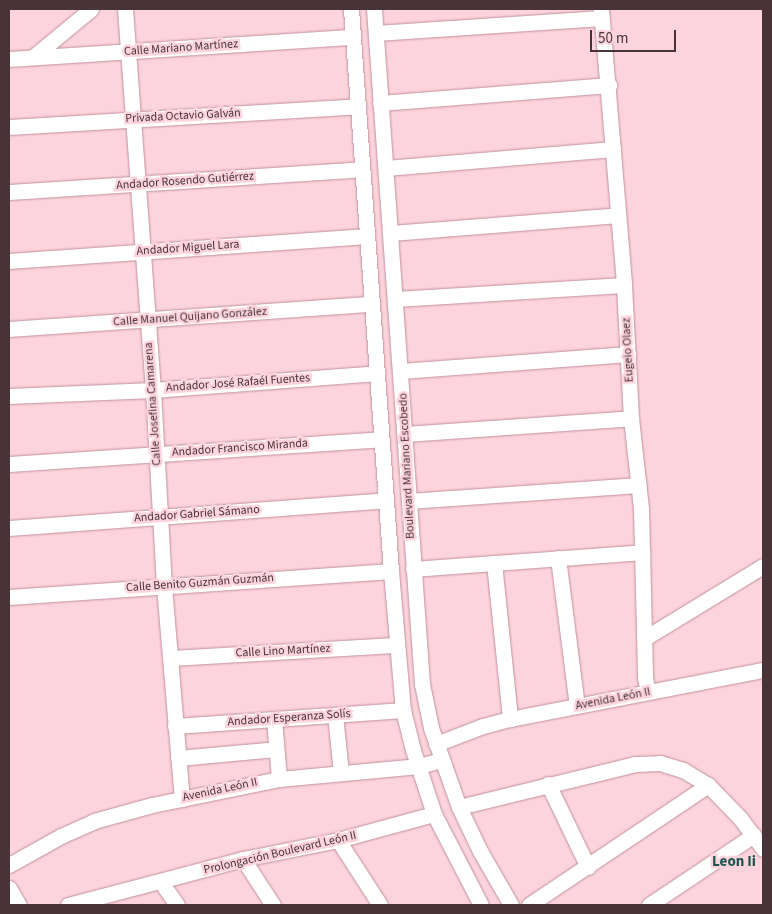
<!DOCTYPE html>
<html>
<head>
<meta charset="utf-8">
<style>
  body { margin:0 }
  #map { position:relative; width:772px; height:914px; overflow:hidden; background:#fdd4dd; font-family:"Source Sans 3",sans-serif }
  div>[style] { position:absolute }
  .roads { filter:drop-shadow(0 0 1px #c0919b) drop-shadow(0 0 1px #c0919b) }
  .minor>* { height:15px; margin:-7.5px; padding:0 7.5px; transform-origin:7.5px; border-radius:7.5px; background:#fff }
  span { translate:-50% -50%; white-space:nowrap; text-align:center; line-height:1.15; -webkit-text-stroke:5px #fdd4dd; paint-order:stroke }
  .street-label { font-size:12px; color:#473338 }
  .quarter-label { font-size:15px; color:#1c554e; font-weight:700 }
  .frame { position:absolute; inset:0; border:10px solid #473338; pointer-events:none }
  .scale { position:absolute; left:590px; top:30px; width:86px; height:22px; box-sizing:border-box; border:2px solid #473338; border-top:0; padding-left:6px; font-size:15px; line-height:18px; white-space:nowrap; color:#473338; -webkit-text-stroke:4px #fdd4dd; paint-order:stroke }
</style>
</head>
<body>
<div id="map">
  <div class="roads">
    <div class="minor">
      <i style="left:125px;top:9px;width:382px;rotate:85.8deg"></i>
      <i style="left:153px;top:390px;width:196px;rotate:86.8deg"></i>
      <i style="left:164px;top:586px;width:214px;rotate:85.2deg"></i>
      <i style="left:351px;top:9px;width:563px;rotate:85.93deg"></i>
      <i style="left:391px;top:571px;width:140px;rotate:85.1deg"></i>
      <i style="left:403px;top:710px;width:41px;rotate:76deg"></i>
      <i style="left:413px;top:750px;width:67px;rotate:71.8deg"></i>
      <i style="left:434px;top:814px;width:102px;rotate:62.7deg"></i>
      <i style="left:374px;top:9px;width:677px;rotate:85.93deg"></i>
      <i style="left:422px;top:684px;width:45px;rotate:78.4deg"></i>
      <i style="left:431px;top:728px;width:84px;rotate:70.5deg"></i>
      <i style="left:459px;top:807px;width:49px;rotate:64.5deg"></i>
      <i style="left:480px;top:851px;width:62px;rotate:60.1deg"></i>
      <i style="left:601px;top:9px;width:277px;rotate:85.2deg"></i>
      <i style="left:624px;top:285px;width:133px;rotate:87deg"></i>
      <i style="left:631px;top:418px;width:92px;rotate:83.7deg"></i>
      <i style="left:641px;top:509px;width:169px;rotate:88.6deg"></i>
      <i style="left:645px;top:678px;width:14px;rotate:78deg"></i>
      <i style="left:376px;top:33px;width:226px;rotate:-3.8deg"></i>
      <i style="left:33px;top:57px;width:75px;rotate:-39.6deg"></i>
      <i style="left:9px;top:59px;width:345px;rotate:-3.7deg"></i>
      <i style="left:380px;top:103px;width:230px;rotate:-4.5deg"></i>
      <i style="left:9px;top:127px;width:350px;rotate:-3.4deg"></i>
      <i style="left:386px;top:168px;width:228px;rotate:-4.8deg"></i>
      <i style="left:9px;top:192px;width:354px;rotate:-3.7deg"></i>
      <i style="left:391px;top:233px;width:228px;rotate:-4.5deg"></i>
      <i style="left:9px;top:261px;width:359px;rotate:-4deg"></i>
      <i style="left:396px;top:299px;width:228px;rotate:-3.5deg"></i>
      <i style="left:9px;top:329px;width:363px;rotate:-4deg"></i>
      <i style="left:401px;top:371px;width:228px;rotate:-4.3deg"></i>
      <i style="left:9px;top:396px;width:144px;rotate:-2.4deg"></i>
      <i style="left:153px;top:390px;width:225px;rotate:-4.3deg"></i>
      <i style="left:405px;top:434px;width:227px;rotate:-4deg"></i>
      <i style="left:9px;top:464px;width:373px;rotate:-3.8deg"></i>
      <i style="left:409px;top:501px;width:230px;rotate:-4deg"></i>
      <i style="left:9px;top:528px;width:378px;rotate:-4.2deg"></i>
      <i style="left:558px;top:558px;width:149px;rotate:82.7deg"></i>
      <i style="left:494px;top:563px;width:157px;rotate:84.1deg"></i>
      <i style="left:413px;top:569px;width:230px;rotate:-4.2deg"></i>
      <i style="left:9px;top:597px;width:383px;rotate:-3.9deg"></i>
      <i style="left:645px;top:638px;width:138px;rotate:-31.4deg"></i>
      <i style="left:170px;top:658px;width:226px;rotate:-3.3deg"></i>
      <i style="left:335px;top:715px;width:58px;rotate:84.1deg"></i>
      <i style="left:274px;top:719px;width:60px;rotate:85.2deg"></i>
      <i style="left:175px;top:726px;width:229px;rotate:-4deg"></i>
      <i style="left:436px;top:744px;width:50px;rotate:-21deg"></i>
      <i style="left:483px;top:726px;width:28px;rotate:-15deg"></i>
      <i style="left:510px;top:719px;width:258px;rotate:-11deg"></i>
      <i style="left:178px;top:758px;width:98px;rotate:-5.2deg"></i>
      <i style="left:548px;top:784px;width:92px;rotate:64.3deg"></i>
      <i style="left:459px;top:807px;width:181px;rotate:-13.7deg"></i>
      <i style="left:635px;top:764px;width:25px;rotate:-2deg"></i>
      <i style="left:660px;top:763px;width:24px;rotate:17deg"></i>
      <i style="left:683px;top:770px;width:29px;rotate:31deg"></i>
      <i style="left:708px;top:785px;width:46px;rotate:45.9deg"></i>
      <i style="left:740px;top:818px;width:39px;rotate:53deg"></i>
      <i style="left:338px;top:840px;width:77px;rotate:57.1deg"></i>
      <i style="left:243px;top:859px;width:55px;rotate:56.9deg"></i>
      <i style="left:9px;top:865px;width:60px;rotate:-29.1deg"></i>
      <i style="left:61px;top:836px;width:36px;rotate:-24deg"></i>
      <i style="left:94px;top:821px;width:60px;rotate:-15.4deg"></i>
      <i style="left:152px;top:805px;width:130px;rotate:-11.6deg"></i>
      <i style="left:279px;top:779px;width:141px;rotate:-5.3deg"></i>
      <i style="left:419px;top:766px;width:24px;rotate:-15deg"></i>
      <i style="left:161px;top:882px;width:28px;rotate:55deg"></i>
      <i style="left:9px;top:888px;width:20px;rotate:60deg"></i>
      <i style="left:68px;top:905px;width:181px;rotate:-14.7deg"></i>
      <i style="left:243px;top:859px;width:97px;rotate:-11.3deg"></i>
      <i style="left:338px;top:840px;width:99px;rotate:-15.2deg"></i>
      <i style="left:529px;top:905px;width:216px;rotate:-33.8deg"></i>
      <i style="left:649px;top:905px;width:126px;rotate:-33.7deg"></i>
    </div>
  </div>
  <div class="street-label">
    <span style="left:181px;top:48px;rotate:-4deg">Calle Mariano Martínez</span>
    <span style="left:183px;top:116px;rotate:-3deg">Privada Octavio Galván</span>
    <span style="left:185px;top:181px;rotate:-4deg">Andador Rosendo Gutiérrez</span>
    <span style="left:188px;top:248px;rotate:-4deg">Andador Miguel Lara</span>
    <span style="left:190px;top:317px;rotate:-4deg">Calle Manuel Quijano González</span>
    <span style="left:628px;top:350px;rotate:-93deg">Eugeio Olaez</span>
    <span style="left:238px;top:383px;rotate:-4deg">Andador José Rafaél Fuentes</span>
    <span style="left:153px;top:404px;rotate:-94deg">Calle Josefina Camarena</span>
    <span style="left:240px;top:448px;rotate:-4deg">Andador Francisco Miranda</span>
    <span style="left:407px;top:466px;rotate:-93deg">Boulevard Mariano Escobedo</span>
    <span style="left:197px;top:514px;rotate:-4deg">Andador Gabriel Sámano</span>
    <span style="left:200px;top:583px;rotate:-4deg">Calle Benito Guzmán Guzmán</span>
    <span style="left:283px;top:651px;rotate:-3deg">Calle Lino Martínez</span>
    <span style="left:613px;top:699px;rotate:-11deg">Avenida León II</span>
    <span style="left:289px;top:718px;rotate:-4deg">Andador Esperanza Solís</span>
    <span style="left:220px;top:790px;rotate:-12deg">Avenida León II</span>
    <span style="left:280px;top:853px;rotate:-13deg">Prolongación Boulevard León II</span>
  </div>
  <div class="quarter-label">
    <span style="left:734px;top:862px">Leon Ii</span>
  </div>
  <div class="frame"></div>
  <div class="scale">50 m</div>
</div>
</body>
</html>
